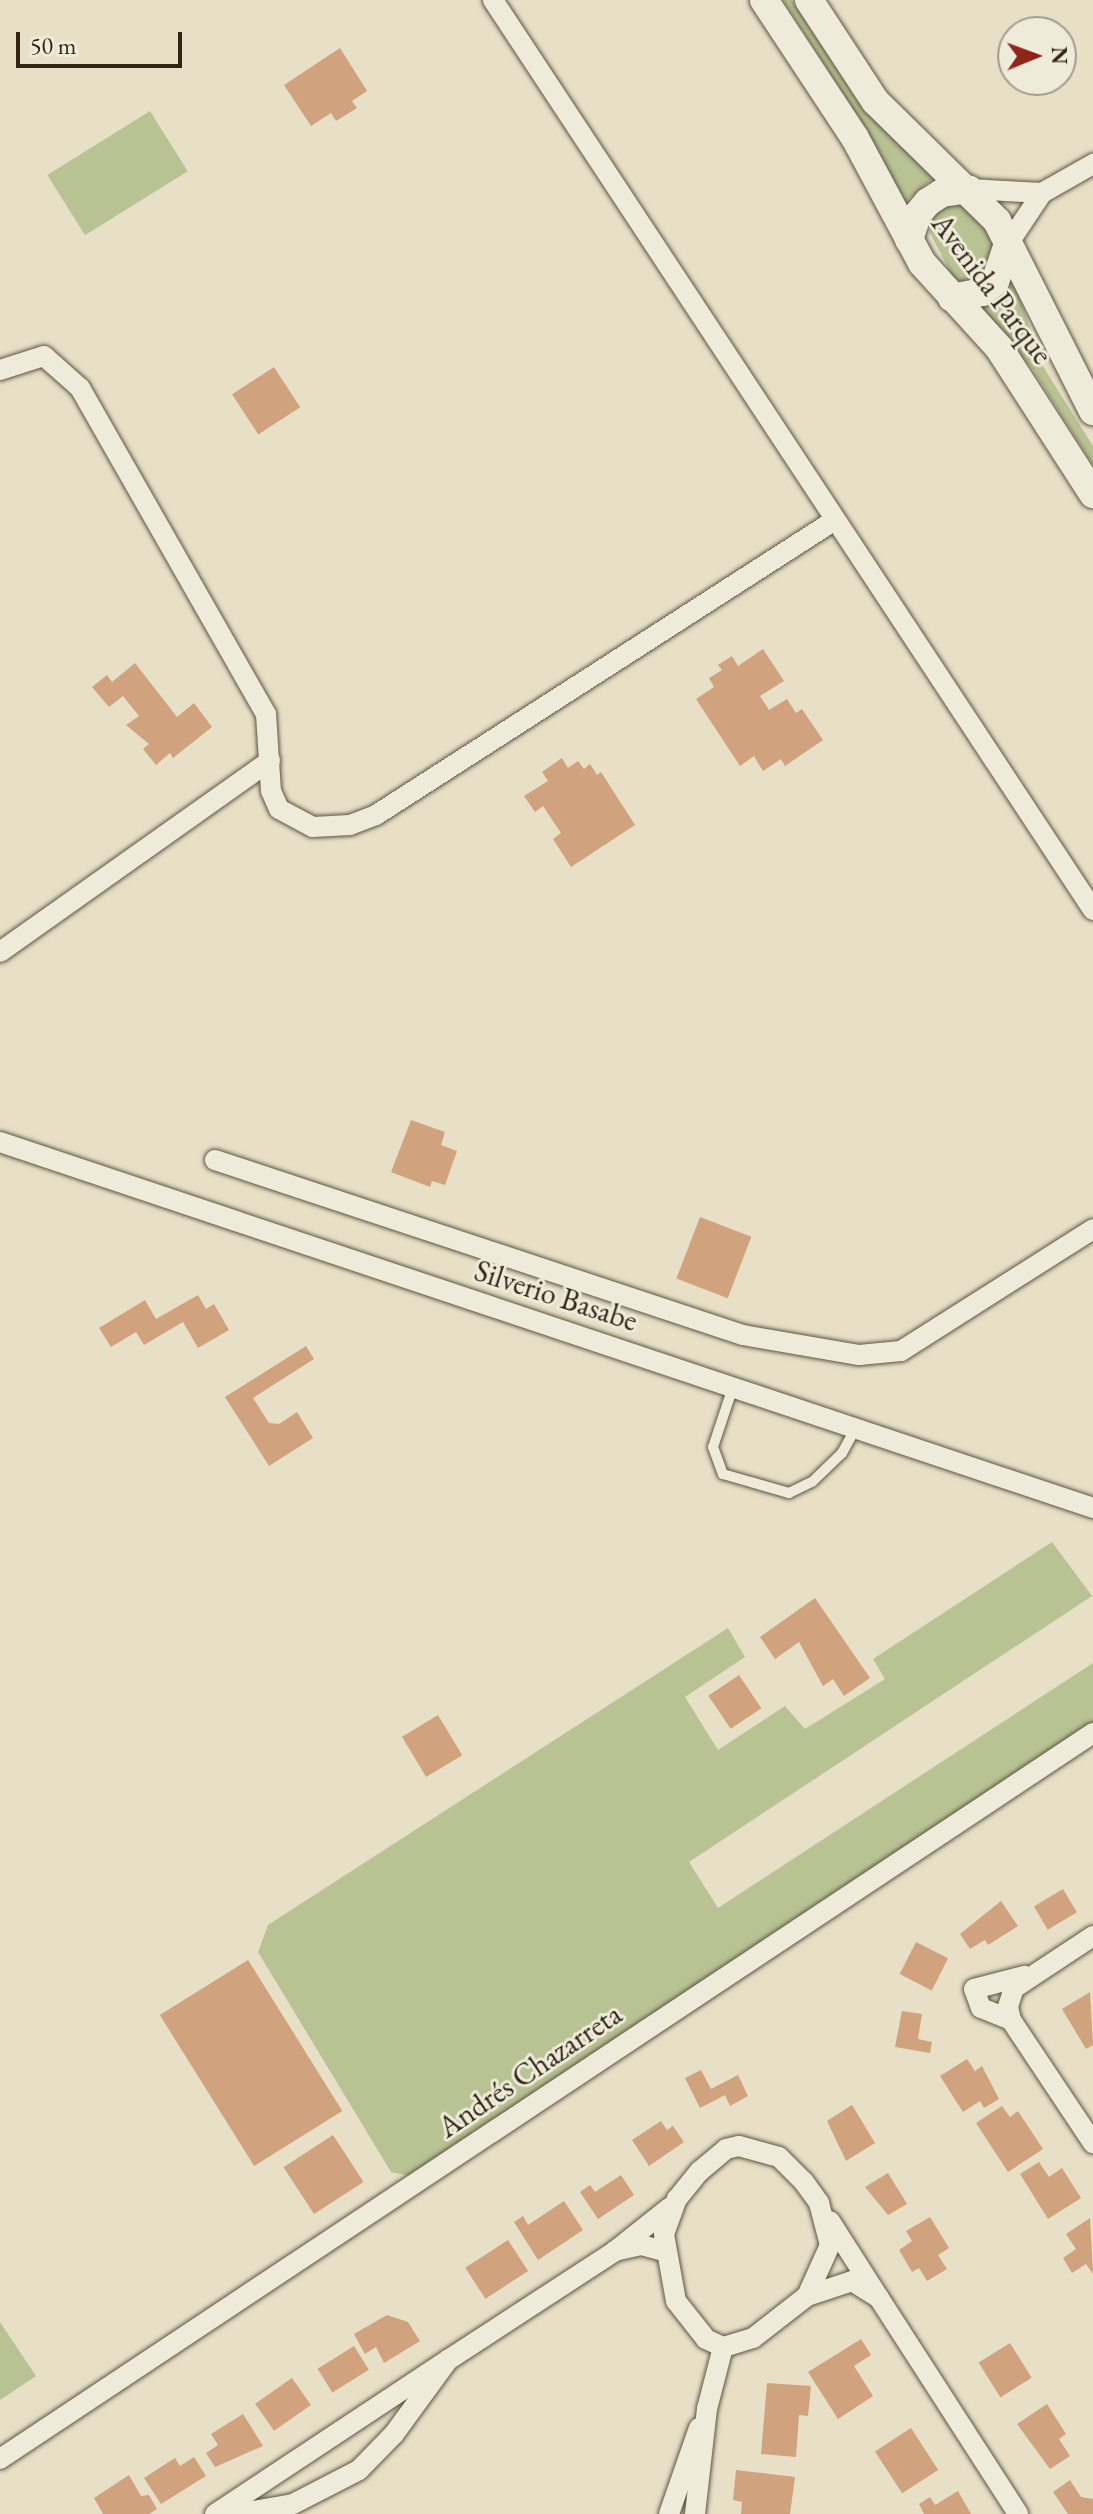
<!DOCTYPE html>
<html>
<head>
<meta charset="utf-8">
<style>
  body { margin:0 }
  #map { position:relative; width:1093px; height:2514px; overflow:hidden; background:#e7e0c6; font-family:"EB Garamond",serif }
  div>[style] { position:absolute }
  .green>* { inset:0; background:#b8c293; transform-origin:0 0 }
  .building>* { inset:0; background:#d0a27d; transform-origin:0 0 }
  .roads { filter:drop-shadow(0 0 2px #5f5442) drop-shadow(0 0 2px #5f5442) }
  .lane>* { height:10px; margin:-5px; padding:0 5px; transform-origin:5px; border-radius:5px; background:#efebda }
  .street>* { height:20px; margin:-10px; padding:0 10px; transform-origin:10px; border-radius:10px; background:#efebda }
  .secondary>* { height:28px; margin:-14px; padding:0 14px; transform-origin:14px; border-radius:14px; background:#efebda }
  span { translate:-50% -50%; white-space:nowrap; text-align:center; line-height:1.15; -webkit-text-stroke:6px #efebda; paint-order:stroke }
  .street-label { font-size:30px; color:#322516 }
  .north { position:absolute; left:997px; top:16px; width:80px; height:80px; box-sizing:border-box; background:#efebda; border:2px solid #a39c8c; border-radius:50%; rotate:89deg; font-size:22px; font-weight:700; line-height:32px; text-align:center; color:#322516 }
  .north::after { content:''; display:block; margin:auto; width:28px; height:36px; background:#8f2418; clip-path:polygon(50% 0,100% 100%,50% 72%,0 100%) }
  .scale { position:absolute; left:16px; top:32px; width:166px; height:36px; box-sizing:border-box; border:4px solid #322516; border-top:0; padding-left:10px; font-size:24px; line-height:28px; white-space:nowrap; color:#322516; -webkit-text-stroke:6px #efebda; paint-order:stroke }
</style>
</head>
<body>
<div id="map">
  <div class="green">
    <i style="clip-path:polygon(783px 0,792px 0,858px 102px,934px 177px,904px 203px,850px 105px)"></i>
    <i style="left:150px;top:111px;width:71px;height:121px;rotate:58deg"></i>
    <i style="clip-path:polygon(956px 204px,972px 210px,998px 246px,994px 272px,966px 284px,953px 277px,930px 233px,929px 218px,940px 206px)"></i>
    <i style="clip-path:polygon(1015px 284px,1044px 368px,1093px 446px,1093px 465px,1033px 370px,980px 306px)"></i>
    <i style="clip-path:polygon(1052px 1542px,1092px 1596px,689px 1862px,718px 1908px,1093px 1663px,1093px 1737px,420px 2178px,391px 2172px,258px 1952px,268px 1925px,728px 1628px,745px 1657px,685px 1697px,718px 1750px,785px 1706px,805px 1729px,885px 1679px,873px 1659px)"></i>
    <i style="clip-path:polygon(0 2322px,36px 2376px,0 2400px)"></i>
  </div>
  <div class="building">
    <i style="clip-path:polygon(340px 48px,367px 91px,352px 101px,357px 108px,336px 121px,331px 113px,311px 126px,284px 85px)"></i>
    <i style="left:274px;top:367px;width:48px;height:50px;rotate:57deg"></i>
    <i style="clip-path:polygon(763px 649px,784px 681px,760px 696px,769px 710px,787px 699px,796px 713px,802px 709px,823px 740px,785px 766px,781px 759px,763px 771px,754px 756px,740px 766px,696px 699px,714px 687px,709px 678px,722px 670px,718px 665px,732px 656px,738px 666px)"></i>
    <i style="clip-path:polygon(135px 663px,177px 717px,194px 703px,212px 727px,173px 758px,170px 753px,156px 765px,143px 749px,149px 744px,126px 725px,139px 716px,123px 696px,109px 707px,92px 687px,107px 675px,112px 682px)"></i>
    <i style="clip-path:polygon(562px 758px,568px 768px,578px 761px,584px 769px,590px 764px,597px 775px,601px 772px,635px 825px,571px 867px,553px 839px,561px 833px,543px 806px,535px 812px,524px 796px,548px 781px,542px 772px)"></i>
    <i style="clip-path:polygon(411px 1120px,445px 1132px,441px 1145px,457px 1151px,445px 1185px,432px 1181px,430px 1187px,391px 1172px)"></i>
    <i style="left:700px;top:1217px;width:55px;height:66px;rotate:21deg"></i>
    <i style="clip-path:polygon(198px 1295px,206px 1309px,214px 1304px,229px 1330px,198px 1348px,183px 1322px,144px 1345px,136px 1332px,111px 1347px,99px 1328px,145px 1300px,156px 1319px)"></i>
    <i style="clip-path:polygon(306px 1346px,314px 1359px,253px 1398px,269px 1423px,279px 1424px,297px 1412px,313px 1438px,269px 1466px,225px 1397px)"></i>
    <i style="clip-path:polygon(815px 1598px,870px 1678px,844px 1696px,833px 1679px,823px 1686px,799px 1642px,775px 1659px,760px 1637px)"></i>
    <i style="left:739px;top:1675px;width:40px;height:37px;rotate:56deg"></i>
    <i style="left:438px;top:1715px;width:47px;height:42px;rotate:59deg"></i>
    <i style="left:1063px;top:1889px;width:27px;height:34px;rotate:59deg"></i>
    <i style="clip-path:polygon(1001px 1901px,1018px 1926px,988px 1945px,985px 1940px,970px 1949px,960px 1934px)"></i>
    <i style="left:916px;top:1942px;width:36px;height:36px;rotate:27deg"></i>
    <i style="left:248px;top:1960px;width:178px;height:104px;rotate:58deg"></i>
    <i style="clip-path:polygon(1090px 1992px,1093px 2045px,1086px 2049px,1062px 2009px)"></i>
    <i style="clip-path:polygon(902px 2011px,922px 2014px,918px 2039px,932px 2042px,930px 2053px,895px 2047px)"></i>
    <i style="clip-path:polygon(967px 2059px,975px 2071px,982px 2066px,999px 2099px,984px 2108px,980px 2101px,963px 2112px,940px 2076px)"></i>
    <i style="clip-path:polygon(701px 2070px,711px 2089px,738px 2075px,748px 2096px,730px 2106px,725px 2095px,700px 2108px,685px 2078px)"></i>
    <i style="clip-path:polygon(852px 2105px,875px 2143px,846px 2161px,827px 2121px)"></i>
    <i style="clip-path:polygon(1002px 2106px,1010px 2117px,1018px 2111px,1043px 2149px,1008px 2172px,976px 2123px)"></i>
    <i style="clip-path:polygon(661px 2121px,667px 2130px,673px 2126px,684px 2142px,649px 2166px,632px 2140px)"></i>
    <i style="left:333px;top:2135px;width:56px;height:59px;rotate:57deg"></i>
    <i style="clip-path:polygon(1039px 2162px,1049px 2177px,1062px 2168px,1081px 2198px,1048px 2219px,1020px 2174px)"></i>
    <i style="clip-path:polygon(888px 2173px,907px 2204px,888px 2215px,865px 2187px)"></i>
    <i style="clip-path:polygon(621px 2175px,634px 2195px,598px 2219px,580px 2192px,590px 2185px,595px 2192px)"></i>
    <i style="clip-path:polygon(564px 2201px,583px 2230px,538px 2260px,514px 2222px,523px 2216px,528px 2225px)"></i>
    <i style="clip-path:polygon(930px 2217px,949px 2248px,938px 2255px,947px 2269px,927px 2281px,919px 2268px,912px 2272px,899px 2250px,912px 2241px,906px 2231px)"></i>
    <i style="clip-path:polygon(1090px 2218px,1093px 2274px,1086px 2264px,1072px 2273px,1063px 2258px,1076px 2249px,1066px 2234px)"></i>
    <i style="left:508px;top:2240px;width:37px;height:51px;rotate:57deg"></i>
    <i style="clip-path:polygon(387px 2315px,408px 2322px,420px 2341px,384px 2363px,376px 2347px,365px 2354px,354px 2334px)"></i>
    <i style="clip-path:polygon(861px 2339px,871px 2355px,854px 2366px,873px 2396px,838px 2419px,808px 2372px)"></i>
    <i style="left:1010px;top:2343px;width:41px;height:37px;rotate:58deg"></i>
    <i style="left:354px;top:2346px;width:28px;height:43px;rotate:58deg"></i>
    <i style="left:292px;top:2378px;width:33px;height:45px;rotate:55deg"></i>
    <i style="clip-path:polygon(767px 2383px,811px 2386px,808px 2416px,799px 2415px,796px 2457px,761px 2454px)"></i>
    <i style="clip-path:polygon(1047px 2404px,1066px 2434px,1059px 2439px,1070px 2456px,1050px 2469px,1017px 2424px)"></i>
    <i style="clip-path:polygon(243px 2414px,263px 2446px,215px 2467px,206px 2453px,218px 2445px,211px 2434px)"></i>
    <i style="left:911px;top:2428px;width:50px;height:43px;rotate:57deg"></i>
    <i style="clip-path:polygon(194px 2457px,206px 2476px,161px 2504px,144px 2478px,175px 2458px,180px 2466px)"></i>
    <i style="clip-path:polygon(736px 2470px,795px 2477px,790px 2514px,741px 2514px,742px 2502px,733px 2500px)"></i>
    <i style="clip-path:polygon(129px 2475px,141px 2496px,149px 2495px,157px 2509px,149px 2514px,103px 2514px,94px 2498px)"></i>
    <i style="clip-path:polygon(1070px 2480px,1081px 2497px,1093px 2499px,1093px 2514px,1068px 2514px,1053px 2492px)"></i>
    <i style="clip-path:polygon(958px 2491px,971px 2514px,924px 2514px,919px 2504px,930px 2497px,935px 2505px)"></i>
  </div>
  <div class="roads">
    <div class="lane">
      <i style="left:733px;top:1387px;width:63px;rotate:108.4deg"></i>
      <i style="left:713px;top:1447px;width:29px;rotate:70deg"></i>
      <i style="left:723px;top:1474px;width:69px;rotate:16.1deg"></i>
      <i style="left:789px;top:1493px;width:25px;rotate:-26deg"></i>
      <i style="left:812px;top:1482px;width:42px;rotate:-44deg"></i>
      <i style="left:842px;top:1453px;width:29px;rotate:-61deg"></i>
    </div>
    <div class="street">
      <i style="left:493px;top:0;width:1090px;rotate:56.6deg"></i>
      <i style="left:969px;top:189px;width:73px;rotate:3.1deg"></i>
      <i style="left:1008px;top:244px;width:61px;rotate:-56.3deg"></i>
      <i style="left:1042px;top:193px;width:59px;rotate:-29.6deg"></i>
      <i style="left:0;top:370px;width:46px;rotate:-17.7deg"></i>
      <i style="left:44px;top:356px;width:48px;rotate:41.6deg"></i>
      <i style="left:80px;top:388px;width:375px;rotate:60.3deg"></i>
      <i style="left:266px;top:714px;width:77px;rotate:86.3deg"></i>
      <i style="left:271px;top:791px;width:20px;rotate:66deg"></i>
      <i style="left:279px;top:809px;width:38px;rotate:28deg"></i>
      <i style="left:313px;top:827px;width:37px;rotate:-3deg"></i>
      <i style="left:350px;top:825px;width:28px;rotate:-21deg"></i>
      <i style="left:376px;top:815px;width:546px;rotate:-32.73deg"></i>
      <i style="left:0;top:952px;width:331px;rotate:-35.3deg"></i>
      <i style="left:0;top:1142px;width:1153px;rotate:18.51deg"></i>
      <i style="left:215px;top:1160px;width:556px;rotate:18.34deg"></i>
      <i style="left:743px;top:1335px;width:118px;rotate:9.8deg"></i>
      <i style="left:859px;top:1355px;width:42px;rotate:-5.4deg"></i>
      <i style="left:901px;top:1351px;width:227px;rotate:-32.4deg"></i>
      <i style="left:1093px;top:1936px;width:95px;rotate:146.6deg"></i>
      <i style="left:1014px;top:1988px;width:20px;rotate:108deg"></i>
      <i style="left:1008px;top:2007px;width:13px;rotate:77deg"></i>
      <i style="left:1011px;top:2020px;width:148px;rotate:56.3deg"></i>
      <i style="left:1011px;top:2020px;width:32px;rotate:-158deg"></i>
      <i style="left:981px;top:2008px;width:20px;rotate:-110deg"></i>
      <i style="left:974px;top:1989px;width:52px;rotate:-14.6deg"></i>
      <i style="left:739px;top:2146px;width:41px;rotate:15.4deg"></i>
      <i style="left:779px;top:2157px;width:35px;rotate:45deg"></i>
      <i style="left:804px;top:2182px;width:26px;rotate:54deg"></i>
      <i style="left:819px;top:2203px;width:43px;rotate:75.3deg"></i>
      <i style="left:830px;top:2245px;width:56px;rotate:114.3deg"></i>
      <i style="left:807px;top:2296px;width:68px;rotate:142.1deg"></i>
      <i style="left:753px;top:2338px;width:31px;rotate:163deg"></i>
      <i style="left:723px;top:2347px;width:19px;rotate:-155deg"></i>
      <i style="left:706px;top:2339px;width:48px;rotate:-128.3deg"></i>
      <i style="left:676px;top:2301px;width:68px;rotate:-100.2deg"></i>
      <i style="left:664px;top:2234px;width:37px;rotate:-70deg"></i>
      <i style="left:677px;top:2199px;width:36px;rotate:-51deg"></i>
      <i style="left:700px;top:2171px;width:34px;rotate:-40deg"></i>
      <i style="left:726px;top:2149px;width:13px;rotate:-13deg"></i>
      <i style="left:664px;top:2251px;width:24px;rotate:-165deg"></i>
      <i style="left:641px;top:2245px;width:27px;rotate:167deg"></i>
      <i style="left:615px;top:2251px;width:69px;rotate:-38.5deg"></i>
      <i style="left:807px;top:2296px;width:47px;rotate:-18.4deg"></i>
      <i style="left:852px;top:2281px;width:32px;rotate:32deg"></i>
      <i style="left:879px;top:2298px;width:91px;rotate:-122.5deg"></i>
      <i style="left:879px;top:2298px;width:257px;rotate:57.2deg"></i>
      <i style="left:448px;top:2360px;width:199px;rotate:-33.1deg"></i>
      <i style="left:0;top:2459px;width:1312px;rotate:-33.59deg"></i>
      <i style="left:215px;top:2514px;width:279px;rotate:-33.5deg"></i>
      <i style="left:448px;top:2360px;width:92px;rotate:126.1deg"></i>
      <i style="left:394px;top:2434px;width:50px;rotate:134.2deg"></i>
      <i style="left:359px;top:2470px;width:74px;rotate:152.7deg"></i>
      <i style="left:293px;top:2504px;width:58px;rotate:170deg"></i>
      <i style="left:669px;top:2514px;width:91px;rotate:-70.8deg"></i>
      <i style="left:695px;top:2514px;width:106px;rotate:-83.5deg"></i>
      <i style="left:707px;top:2409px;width:64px;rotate:-75.5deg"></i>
    </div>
    <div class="secondary">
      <i style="left:764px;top:0;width:165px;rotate:56.6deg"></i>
      <i style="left:855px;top:138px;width:142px;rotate:61.8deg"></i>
      <i style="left:922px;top:263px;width:115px;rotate:47.8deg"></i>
      <i style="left:999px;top:348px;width:174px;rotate:57.2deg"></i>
      <i style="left:809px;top:0;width:121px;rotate:56.8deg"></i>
      <i style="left:875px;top:101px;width:171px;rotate:44.5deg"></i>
      <i style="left:997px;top:221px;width:213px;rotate:63.2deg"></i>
      <i style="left:909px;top:240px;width:26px;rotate:-72deg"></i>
      <i style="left:917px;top:215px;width:17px;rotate:-50deg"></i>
      <i style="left:928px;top:202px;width:17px;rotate:-33deg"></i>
      <i style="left:942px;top:193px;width:27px;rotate:-8deg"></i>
      <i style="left:952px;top:298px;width:31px;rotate:-11deg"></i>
      <i style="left:982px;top:292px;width:16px;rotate:-38deg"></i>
      <i style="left:995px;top:282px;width:40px;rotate:-71.1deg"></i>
    </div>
  </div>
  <div class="street-label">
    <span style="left:992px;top:289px;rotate:53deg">Avenida Parque</span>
    <span style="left:556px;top:1296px;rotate:18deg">Silverio Basabe</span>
    <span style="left:530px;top:2071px;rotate:-34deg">Andrés Chazarreta</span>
  </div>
  <div class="north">N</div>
  <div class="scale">50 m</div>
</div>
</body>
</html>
